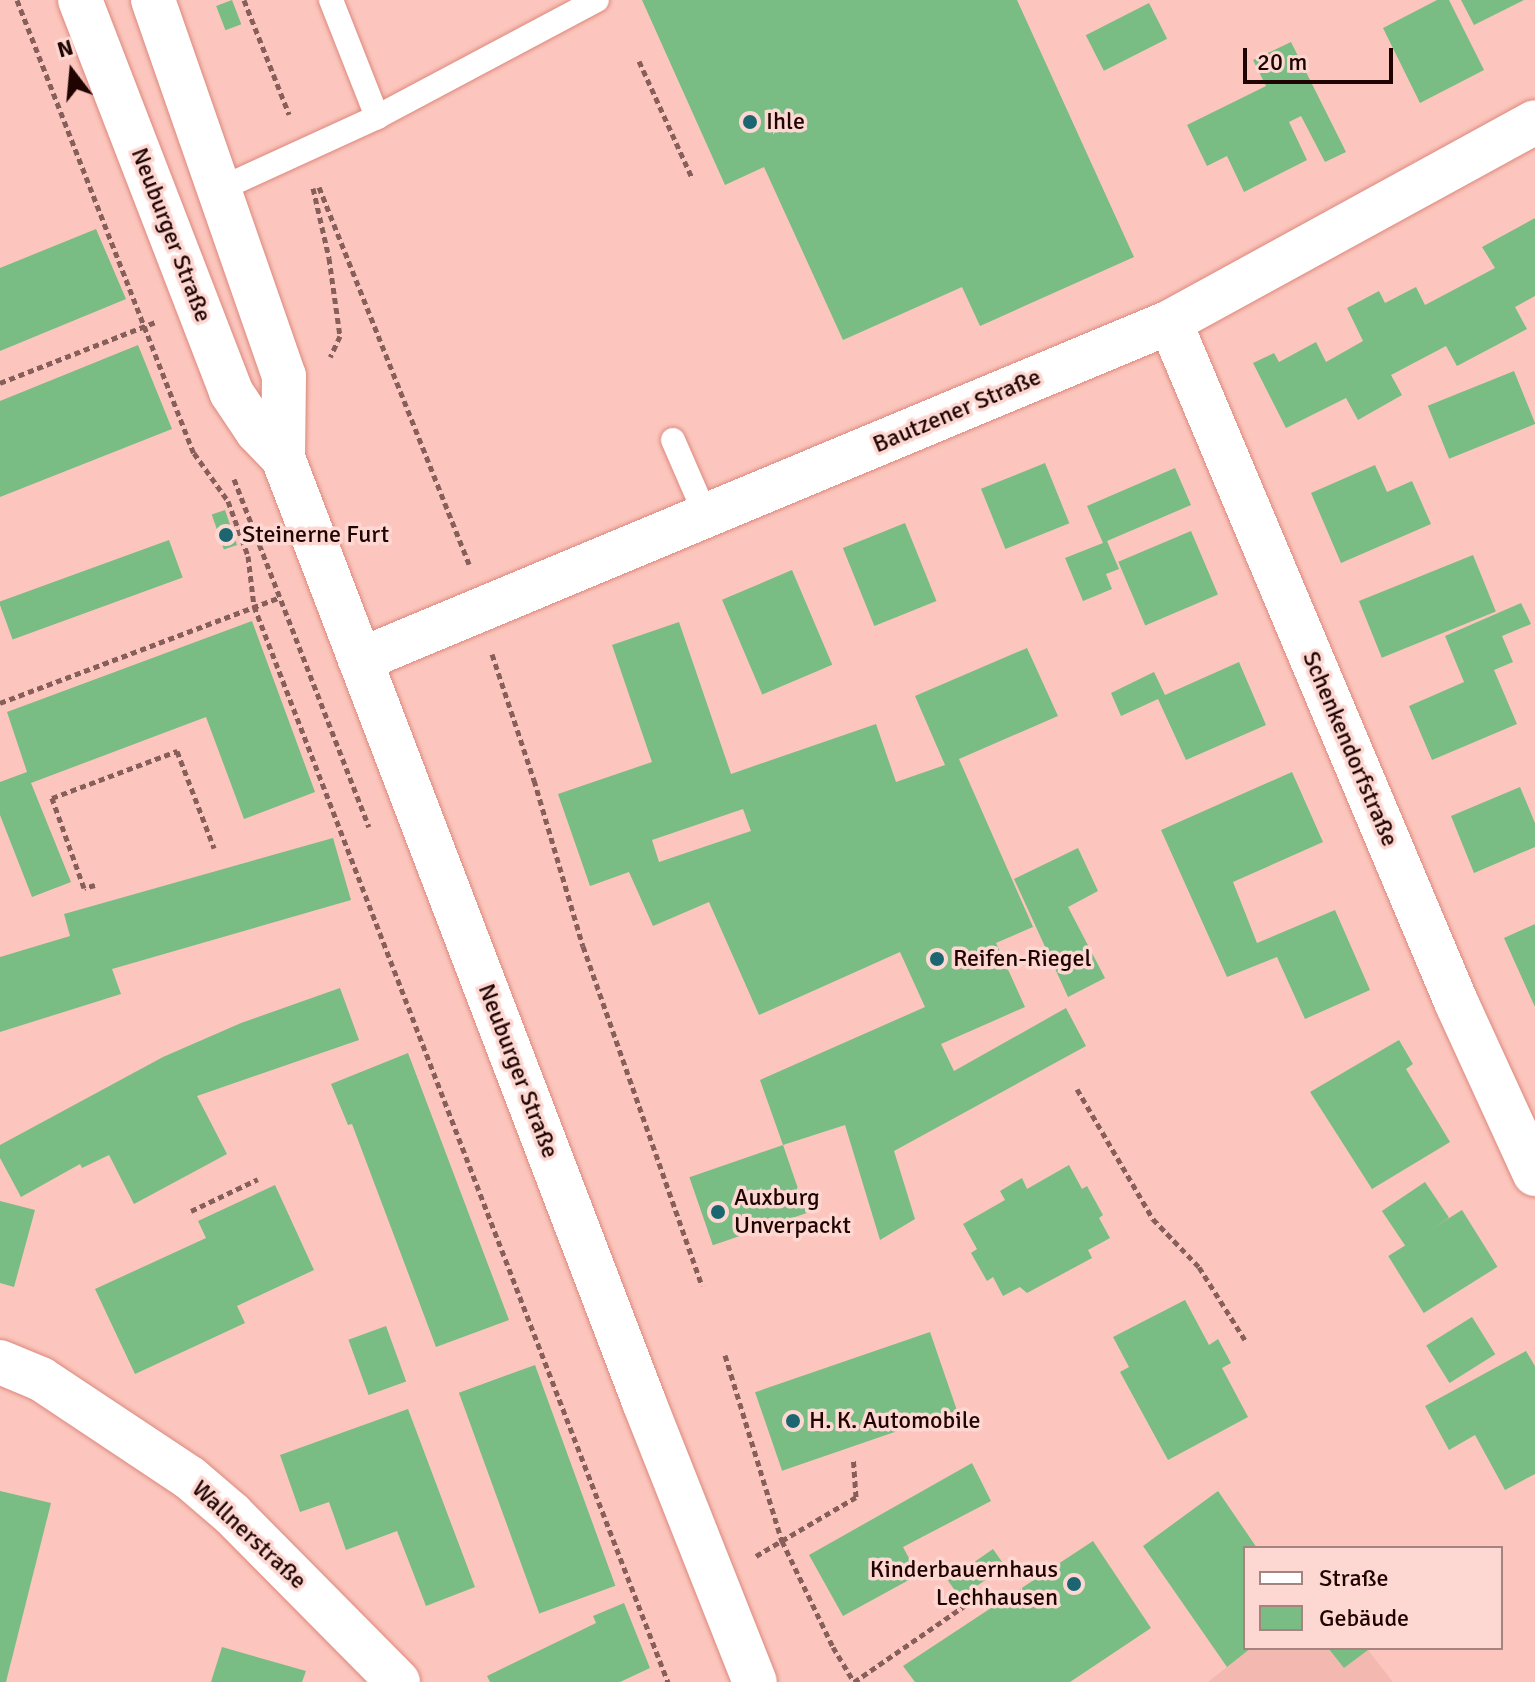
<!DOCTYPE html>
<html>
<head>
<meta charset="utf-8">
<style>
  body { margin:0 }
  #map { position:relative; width:1535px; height:1682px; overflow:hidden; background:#fcc6be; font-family:Signika,sans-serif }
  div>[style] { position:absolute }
  .built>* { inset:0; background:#f3b8af }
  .building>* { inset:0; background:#79bc84; transform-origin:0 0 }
  .path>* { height:5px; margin-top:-2.5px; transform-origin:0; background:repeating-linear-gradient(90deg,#875f5a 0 6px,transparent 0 10px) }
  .roads { filter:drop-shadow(0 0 2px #dc887c) drop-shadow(0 0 2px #dc887c) }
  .lane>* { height:24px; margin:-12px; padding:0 12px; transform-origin:12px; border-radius:12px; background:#fff }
  .street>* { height:44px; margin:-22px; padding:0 22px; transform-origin:22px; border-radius:22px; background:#fff }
  .secondary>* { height:44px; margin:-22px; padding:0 22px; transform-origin:22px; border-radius:22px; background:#fff }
  .dots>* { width:22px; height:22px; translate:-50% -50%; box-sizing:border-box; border:4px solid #fdd8d2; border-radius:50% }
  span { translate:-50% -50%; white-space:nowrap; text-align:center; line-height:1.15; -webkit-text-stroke:7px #fdd8d2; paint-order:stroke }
  .poi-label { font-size:24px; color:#200402 }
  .left { translate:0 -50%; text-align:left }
  .right { translate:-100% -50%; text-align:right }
  .street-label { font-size:24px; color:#200402 }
  .legend { position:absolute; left:1243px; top:1546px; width:260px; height:104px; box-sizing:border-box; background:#fdd8d2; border:2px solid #a5837f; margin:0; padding:10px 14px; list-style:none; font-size:24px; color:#200402 }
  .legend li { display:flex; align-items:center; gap:16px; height:40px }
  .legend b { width:40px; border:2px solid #a5837f }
  .north { position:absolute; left:32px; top:32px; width:80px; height:80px; -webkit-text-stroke:6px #fdd8d2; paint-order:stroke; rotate:344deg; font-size:22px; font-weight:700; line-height:32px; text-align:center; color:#200402 }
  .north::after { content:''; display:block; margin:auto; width:28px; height:36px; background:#200402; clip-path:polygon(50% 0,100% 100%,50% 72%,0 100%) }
  .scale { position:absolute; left:1243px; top:48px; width:150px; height:36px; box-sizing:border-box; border:4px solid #200402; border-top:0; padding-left:10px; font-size:24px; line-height:28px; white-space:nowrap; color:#200402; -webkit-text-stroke:6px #fdd8d2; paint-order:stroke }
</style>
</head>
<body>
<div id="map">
  <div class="built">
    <i style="clip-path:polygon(1251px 1648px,1328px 1648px,1344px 1668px,1368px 1650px,1393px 1682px,1208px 1682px)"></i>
  </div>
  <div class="building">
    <i style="left:232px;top:0;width:26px;height:17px;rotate:69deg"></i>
    <i style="clip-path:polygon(642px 0,1017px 0,1134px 257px,980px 326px,962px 287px,843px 340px,764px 167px,725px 185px)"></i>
    <i style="clip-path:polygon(1437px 0,1449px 0,1484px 70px,1420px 103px,1383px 28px)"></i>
    <i style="clip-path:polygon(1461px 0,1524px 0,1474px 25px)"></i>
    <i style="left:1149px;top:3px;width:40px;height:71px;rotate:63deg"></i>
    <i style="clip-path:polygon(1291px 42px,1346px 152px,1325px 162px,1301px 116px,1289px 122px,1307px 160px,1244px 192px,1227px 156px,1207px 166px,1187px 125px,1266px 86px,1253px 60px)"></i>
    <i style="clip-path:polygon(1535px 218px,1535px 296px,1515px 307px,1527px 329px,1457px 366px,1446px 346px,1391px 375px,1402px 395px,1358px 420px,1346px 398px,1286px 428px,1253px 363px,1274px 353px,1279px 362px,1316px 342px,1326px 362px,1363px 341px,1347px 308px,1379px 291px,1385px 303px,1416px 287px,1425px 305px,1495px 268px,1482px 247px)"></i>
    <i style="clip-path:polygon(96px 229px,126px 299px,0 351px,0 268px)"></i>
    <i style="clip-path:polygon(138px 345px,172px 429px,0 497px,0 401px)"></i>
    <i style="left:1514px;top:371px;width:57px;height:93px;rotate:68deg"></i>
    <i style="left:1045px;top:463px;width:65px;height:69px;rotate:68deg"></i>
    <i style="clip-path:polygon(1375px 465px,1387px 492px,1412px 481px,1431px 524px,1341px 563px,1311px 493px)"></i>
    <i style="clip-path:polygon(1175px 468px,1191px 505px,1107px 541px,1119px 569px,1106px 574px,1112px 589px,1083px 601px,1065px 558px,1103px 543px,1087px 506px)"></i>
    <i style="left:225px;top:510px;width:37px;height:14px;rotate:71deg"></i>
    <i style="left:905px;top:523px;width:84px;height:67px;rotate:68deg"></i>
    <i style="left:1191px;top:531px;width:69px;height:79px;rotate:67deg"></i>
    <i style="left:169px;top:540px;width:40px;height:181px;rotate:70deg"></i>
    <i style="left:1473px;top:555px;width:61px;height:123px;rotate:68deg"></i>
    <i style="left:792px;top:570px;width:103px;height:76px;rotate:67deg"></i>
    <i style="clip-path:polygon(1521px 603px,1531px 624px,1502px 636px,1513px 662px,1494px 670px,1517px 724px,1432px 760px,1409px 706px,1464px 682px,1445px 636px)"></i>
    <i style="clip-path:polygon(252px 621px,315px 792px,244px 819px,206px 717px,31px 783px,71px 882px,32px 897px,0 815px,0 782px,27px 772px,7px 712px)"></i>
    <i style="clip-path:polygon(evenodd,679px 622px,731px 774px,876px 724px,896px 782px,945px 765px,915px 696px,1027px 648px,1058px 716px,959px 759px,1033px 927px,996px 943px,1025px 1007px,941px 1044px,954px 1071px,1066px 1008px,1086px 1046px,894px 1151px,915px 1219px,880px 1240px,845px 1125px,783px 1145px,760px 1080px,925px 1007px,900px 952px,759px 1015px,709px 902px,653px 926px,629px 872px,590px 886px,558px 794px,652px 762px,612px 645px,679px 622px,743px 809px,751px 831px,659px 862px,652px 840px,743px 809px)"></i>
    <i style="clip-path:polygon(1239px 662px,1266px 725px,1186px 760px,1158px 699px,1121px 716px,1111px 693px,1154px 672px,1165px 695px)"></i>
    <i style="clip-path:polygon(1292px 772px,1323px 842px,1233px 882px,1257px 943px,1335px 910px,1370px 990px,1305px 1019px,1277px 957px,1227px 977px,1161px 830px)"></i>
    <i style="clip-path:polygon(1520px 787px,1535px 823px,1535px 847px,1474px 873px,1451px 816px)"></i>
    <i style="clip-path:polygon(333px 838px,351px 900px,112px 969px,121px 994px,0 1032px,0 957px,70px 936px,64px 914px)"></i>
    <i style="clip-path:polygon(1078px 848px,1098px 891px,1068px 907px,1105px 978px,1068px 997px,1014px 879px)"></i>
    <i style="clip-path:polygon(1535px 924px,1535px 1007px,1504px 938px)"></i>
    <i style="clip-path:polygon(340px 988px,359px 1040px,197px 1096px,227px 1154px,134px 1204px,109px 1155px,82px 1168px,80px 1164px,21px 1197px,0 1158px,0 1145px,163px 1057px,241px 1023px)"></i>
    <i style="clip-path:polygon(1399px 1040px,1413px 1064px,1406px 1069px,1450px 1142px,1372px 1189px,1310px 1092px)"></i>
    <i style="clip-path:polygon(408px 1053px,509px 1320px,436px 1347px,352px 1124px,348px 1125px,331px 1084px)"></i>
    <i style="left:783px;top:1145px;width:72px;height:99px;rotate:71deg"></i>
    <i style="clip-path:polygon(1069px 1165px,1082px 1189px,1087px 1186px,1103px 1215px,1099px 1218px,1110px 1238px,1088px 1250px,1092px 1258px,1027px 1293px,1020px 1287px,1003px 1296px,993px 1277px,987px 1281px,971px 1253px,977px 1249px,963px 1224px,1005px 1200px,1000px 1191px,1022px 1178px,1027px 1189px)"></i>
    <i style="left:1425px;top:1182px;width:43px;height:52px;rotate:56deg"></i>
    <i style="clip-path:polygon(275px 1185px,314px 1270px,237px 1306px,245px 1323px,135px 1374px,95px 1289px,206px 1238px,198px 1221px)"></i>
    <i style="clip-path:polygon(0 1201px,35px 1210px,14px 1287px,0 1283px)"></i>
    <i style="left:1462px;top:1210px;width:67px;height:87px;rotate:58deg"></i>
    <i style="clip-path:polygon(1185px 1300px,1209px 1345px,1218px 1339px,1231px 1363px,1222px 1368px,1248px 1417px,1168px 1460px,1120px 1372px,1129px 1367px,1113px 1337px)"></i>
    <i style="left:1472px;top:1317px;width:44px;height:54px;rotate:58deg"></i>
    <i style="left:386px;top:1326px;width:59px;height:40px;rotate:70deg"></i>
    <i style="left:930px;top:1332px;width:83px;height:185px;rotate:71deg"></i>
    <i style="clip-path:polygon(1526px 1351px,1535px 1366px,1535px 1474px,1505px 1490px,1475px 1435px,1449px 1450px,1425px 1406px)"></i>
    <i style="left:535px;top:1365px;width:235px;height:81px;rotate:70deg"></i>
    <i style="clip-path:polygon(408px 1409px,475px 1587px,426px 1606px,397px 1531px,346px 1550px,329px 1502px,300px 1512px,280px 1455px)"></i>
    <i style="clip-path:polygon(972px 1463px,991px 1501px,903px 1547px,918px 1575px,843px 1616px,809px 1555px)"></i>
    <i style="clip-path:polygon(0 1491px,51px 1503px,6px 1682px,0 1682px)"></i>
    <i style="clip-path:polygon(1218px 1491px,1257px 1548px,1245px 1548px,1245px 1648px,1251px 1648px,1227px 1667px,1143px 1546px)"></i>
    <i style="clip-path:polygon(1093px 1541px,1151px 1628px,1070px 1682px,915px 1682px,903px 1666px)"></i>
    <i style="left:993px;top:1549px;width:21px;height:55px;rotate:55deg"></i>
    <i style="clip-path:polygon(624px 1603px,650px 1668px,620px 1682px,490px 1682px,487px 1676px,596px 1623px,593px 1616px)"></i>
    <i style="clip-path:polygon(222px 1647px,306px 1671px,302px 1682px,211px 1682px)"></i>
    <i style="clip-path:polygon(1328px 1648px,1367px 1648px,1368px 1650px,1344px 1668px)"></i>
  </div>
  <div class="path">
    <i style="left:17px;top:0;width:486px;rotate:68.7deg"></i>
    <i style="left:194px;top:453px;width:59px;rotate:54.7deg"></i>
    <i style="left:228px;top:501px;width:59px;rotate:70deg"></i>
    <i style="left:248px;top:556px;width:50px;rotate:83.2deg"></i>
    <i style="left:254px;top:606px;width:1153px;rotate:68.96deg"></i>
    <i style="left:244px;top:0;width:123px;rotate:68.5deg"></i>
    <i style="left:639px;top:61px;width:128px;rotate:65.6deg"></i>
    <i style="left:319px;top:187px;width:406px;rotate:68.3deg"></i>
    <i style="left:313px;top:188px;width:72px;rotate:77.1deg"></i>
    <i style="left:329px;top:258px;width:79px;rotate:82deg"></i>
    <i style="left:340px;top:336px;width:23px;rotate:115deg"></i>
    <i style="left:0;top:383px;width:168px;rotate:-21.4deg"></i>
    <i style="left:234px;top:479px;width:373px;rotate:68.8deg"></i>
    <i style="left:492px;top:654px;width:133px;rotate:71.6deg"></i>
    <i style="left:534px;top:780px;width:173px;rotate:73.6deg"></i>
    <i style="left:583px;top:946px;width:360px;rotate:70.7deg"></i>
    <i style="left:0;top:703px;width:299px;rotate:-20.7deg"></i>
    <i style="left:95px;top:885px;width:11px;rotate:165deg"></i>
    <i style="left:84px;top:888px;width:96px;rotate:-109.6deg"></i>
    <i style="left:52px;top:798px;width:134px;rotate:-20.6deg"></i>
    <i style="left:177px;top:751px;width:104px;rotate:69.1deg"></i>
    <i style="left:1077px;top:1089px;width:151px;rotate:59.7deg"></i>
    <i style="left:1153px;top:1219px;width:66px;rotate:46.2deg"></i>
    <i style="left:1199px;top:1267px;width:86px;rotate:57.8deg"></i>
    <i style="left:191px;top:1211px;width:74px;rotate:-25.5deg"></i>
    <i style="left:725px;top:1355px;width:195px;rotate:73deg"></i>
    <i style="left:782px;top:1541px;width:118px;rotate:64.3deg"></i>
    <i style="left:833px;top:1647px;width:41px;rotate:59deg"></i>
    <i style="left:854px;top:1682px;width:137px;rotate:-34.6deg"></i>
    <i style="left:756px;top:1556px;width:116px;rotate:-30.5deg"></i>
    <i style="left:856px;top:1497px;width:39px;rotate:-94deg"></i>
  </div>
  <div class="roads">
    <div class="lane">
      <i style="left:331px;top:0;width:126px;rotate:68.5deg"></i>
      <i style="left:220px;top:189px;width:173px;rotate:-24.6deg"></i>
      <i style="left:377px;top:117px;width:249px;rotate:-28deg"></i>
      <i style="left:673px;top:440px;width:83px;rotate:66.5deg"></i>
    </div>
    <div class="street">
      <i style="left:1170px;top:322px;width:740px;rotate:67.18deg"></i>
      <i style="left:1457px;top:1004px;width:187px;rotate:65.4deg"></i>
      <i style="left:360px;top:660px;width:878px;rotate:-22.65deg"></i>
      <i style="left:1170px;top:322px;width:416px;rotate:-28.7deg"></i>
      <i style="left:0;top:1362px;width:44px;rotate:22.5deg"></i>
      <i style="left:41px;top:1379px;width:179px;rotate:33.6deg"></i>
      <i style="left:190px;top:1478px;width:55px;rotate:40.6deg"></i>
      <i style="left:232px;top:1514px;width:236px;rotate:45.3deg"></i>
    </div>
    <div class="secondary">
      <i style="left:80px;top:0;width:420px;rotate:68.9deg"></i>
      <i style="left:231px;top:392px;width:47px;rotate:56.3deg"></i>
      <i style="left:257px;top:431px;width:37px;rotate:46deg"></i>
      <i style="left:153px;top:0;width:398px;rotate:70.8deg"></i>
      <i style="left:284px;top:376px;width:82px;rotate:90.7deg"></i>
      <i style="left:283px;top:458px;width:1011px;rotate:69.07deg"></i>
      <i style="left:644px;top:1402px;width:301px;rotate:68.4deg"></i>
    </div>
  </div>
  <div class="dots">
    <i style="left:750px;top:122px;background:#1b6671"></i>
    <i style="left:226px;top:535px;background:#1b6671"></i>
    <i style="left:937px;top:959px;background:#1b6671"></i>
    <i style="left:718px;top:1212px;background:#1b6671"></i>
    <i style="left:793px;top:1421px;background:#1b6671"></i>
    <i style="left:1074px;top:1584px;background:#1b6671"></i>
  </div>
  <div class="poi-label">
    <span class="left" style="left:766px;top:122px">Ihle</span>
    <span class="left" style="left:242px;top:535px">Steinerne Furt</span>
    <span class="left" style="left:953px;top:959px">Reifen-Riegel</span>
    <span class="left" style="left:734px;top:1212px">Auxburg<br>Unverpackt</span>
    <span class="left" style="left:809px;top:1421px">H. K. Automobile</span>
    <span class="right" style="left:1058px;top:1584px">Kinderbauernhaus<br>Lechhausen</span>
  </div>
  <div class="street-label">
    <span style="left:171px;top:235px;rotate:69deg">Neuburger Straße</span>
    <span style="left:957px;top:411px;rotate:-23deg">Bautzener Straße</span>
    <span style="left:1350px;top:749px;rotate:67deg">Schenkendorfstraße</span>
    <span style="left:518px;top:1071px;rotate:69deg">Neuburger Straße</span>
    <span style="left:249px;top:1535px;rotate:43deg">Wallnerstraße</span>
  </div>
  <ul class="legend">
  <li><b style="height:10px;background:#fff"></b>Straße</li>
  <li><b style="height:22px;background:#79bc84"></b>Gebäude</li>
  </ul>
  <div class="north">N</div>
  <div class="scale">20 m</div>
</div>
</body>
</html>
